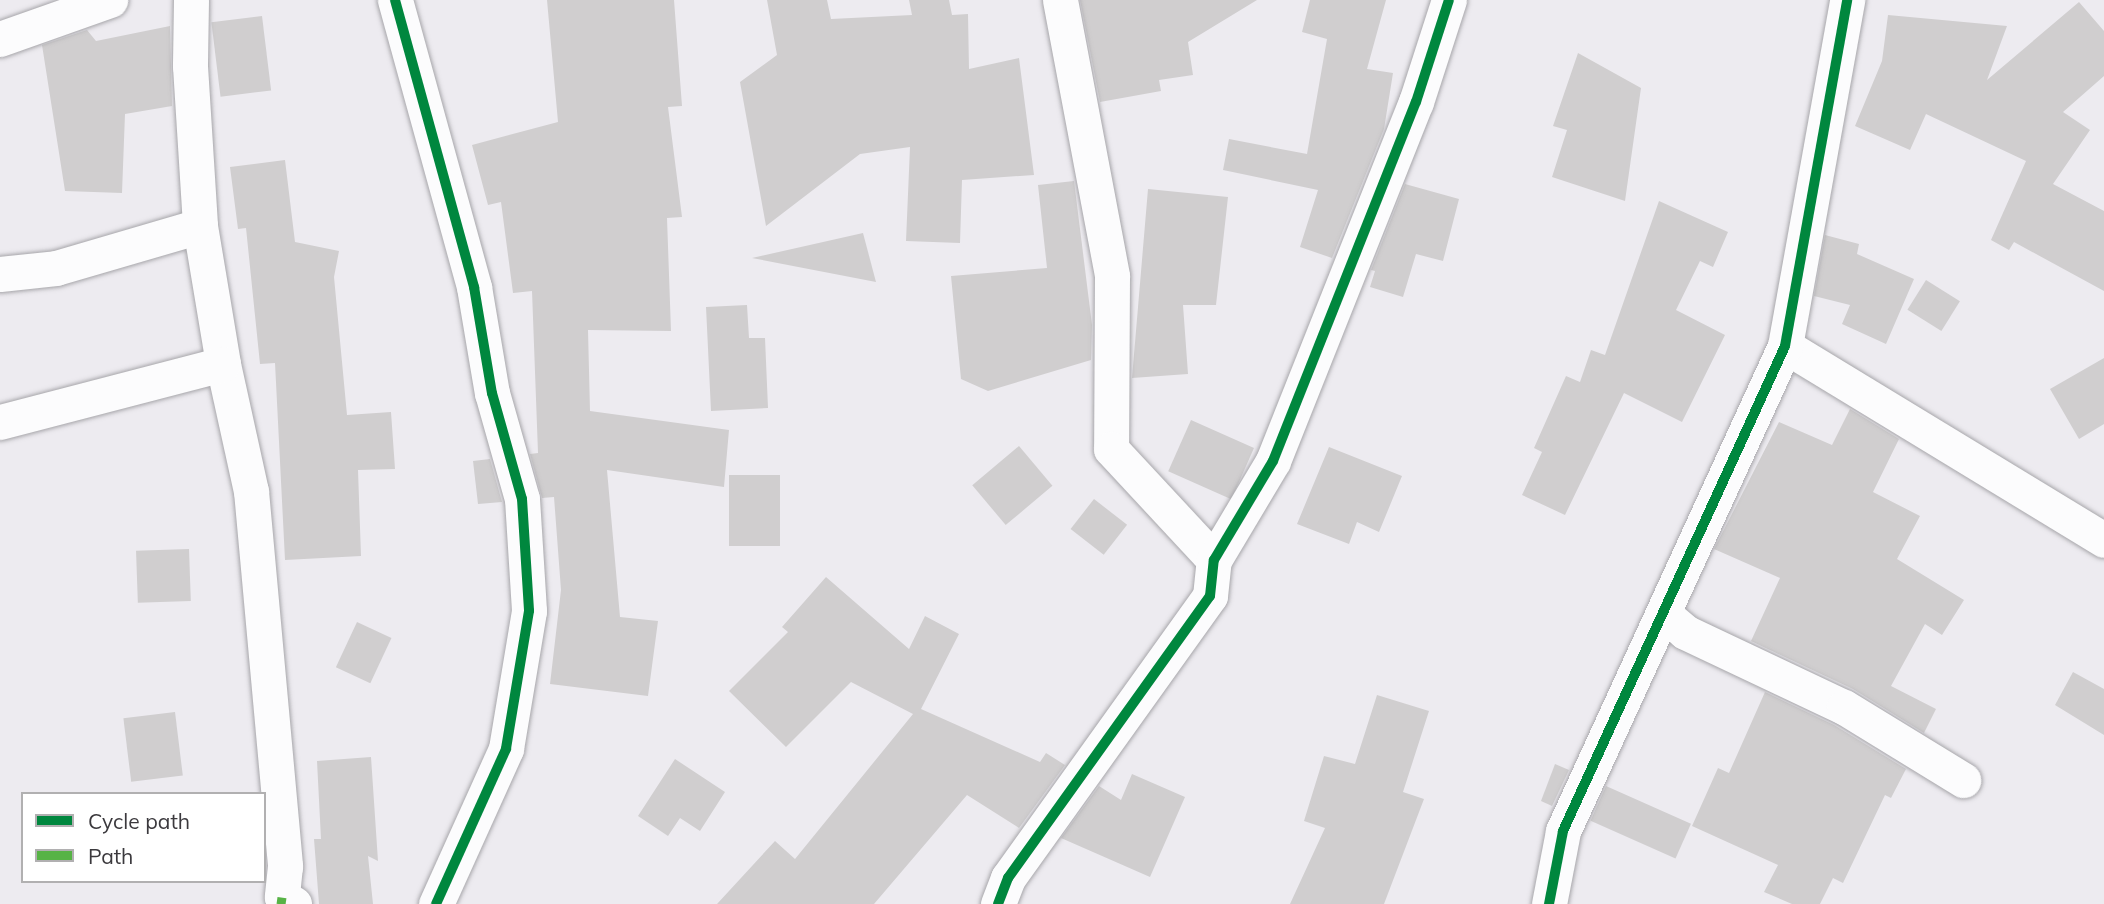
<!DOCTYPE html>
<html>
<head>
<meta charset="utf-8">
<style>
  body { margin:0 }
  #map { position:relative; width:2104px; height:904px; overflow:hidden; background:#edebf0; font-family:Mulish,sans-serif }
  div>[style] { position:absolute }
  .building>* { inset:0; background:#d0cecf; transform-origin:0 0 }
  .roads { filter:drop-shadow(0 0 2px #a7a6aa) drop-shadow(0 0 2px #a7a6aa) }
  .minor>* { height:35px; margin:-17.5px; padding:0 17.5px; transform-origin:17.5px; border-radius:17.5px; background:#fcfcfd }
  .quiet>* { height:9px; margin-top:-4.5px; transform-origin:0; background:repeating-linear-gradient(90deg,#57b346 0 18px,transparent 0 27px) }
  .cycleway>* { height:10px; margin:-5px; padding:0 5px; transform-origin:5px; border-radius:5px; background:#00873e }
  span { translate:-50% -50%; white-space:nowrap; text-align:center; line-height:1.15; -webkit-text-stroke:5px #fff; paint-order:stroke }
  .legend { position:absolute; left:21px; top:792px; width:245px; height:91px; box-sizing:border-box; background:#fff; border:2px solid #b1b0b1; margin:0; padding:9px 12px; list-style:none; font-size:21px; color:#3b393d }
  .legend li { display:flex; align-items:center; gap:14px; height:35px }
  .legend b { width:35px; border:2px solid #b1b0b1 }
</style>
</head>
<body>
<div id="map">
  <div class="building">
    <i style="clip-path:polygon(547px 0,674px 0,682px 106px,668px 107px,682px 217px,667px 218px,671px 331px,588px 330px,590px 411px,729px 430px,724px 487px,607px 470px,620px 617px,658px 621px,648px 696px,550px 684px,561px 590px,554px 497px,542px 498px,530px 454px,538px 453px,532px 291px,513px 293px,501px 202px,488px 205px,472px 145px,558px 122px)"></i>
    <i style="clip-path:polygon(767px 0,827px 0,831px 19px,912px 15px,909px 0,949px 0,952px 15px,968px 14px,969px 69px,1019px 58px,1034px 175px,962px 180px,960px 243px,906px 241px,910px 147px,860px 154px,766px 226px,740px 82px,777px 55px)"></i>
    <i style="clip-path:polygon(1080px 0,1257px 0,1188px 42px,1193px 75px,1159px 80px,1161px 91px,1100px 102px)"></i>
    <i style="clip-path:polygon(1310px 0,1386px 0,1367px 69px,1393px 73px,1384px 129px,1332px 258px,1300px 247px,1318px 190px,1223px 170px,1229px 139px,1307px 154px,1327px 39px,1302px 32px)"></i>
    <i style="clip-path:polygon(2079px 2px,2104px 31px,2104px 76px,2063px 112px,2090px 130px,2053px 184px,2104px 211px,2104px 291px,2014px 242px,2009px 250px,1991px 240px,2026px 161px,1926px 114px,1910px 150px,1855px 126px,1882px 61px,1888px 15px,2007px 26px,1987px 80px)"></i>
    <i style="left:262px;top:16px;width:75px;height:51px;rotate:83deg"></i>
    <i style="clip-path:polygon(170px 26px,172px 106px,125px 114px,122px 193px,65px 191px,42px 45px,87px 30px,96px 41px)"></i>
    <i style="clip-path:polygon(1578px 53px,1641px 88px,1625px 201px,1552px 177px,1567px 130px,1553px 126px)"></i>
    <i style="clip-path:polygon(285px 160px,295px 242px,339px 251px,334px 277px,347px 415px,391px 412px,395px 469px,358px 470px,361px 556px,285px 560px,275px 363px,260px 364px,246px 228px,238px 229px,230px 167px)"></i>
    <i style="clip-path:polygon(1074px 181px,1092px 325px,1091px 360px,988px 391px,961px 379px,951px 276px,1047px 268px,1038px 185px)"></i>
    <i style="clip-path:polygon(1405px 184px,1459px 199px,1443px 261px,1416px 254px,1403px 297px,1370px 287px,1375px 271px,1371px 270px)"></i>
    <i style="clip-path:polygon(1148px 189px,1228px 197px,1216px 305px,1183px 305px,1188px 374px,1132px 378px)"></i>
    <i style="clip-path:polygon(1659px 201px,1728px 232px,1713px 267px,1700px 261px,1676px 310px,1725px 335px,1682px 422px,1624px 393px,1565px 515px,1522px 495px,1542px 452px,1534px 448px,1566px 376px,1580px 382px,1591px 350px,1605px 355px)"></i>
    <i style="clip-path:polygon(863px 233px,876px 282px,752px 258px)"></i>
    <i style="clip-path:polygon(1825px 235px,1859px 244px,1857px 254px,1914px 279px,1886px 344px,1842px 324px,1850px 305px,1814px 296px)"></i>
    <i style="left:1926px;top:280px;width:40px;height:35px;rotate:32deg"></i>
    <i style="clip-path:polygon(747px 305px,749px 338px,765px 338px,768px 408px,711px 411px,706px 307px)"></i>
    <i style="clip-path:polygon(2104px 358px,2104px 424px,2079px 439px,2050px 389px)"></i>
    <i style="clip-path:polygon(1850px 409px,1899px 439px,1873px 492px,1920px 516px,1897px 559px,1964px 600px,1942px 635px,1925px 624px,1891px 686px,1936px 709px,1924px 733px,1853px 689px,1751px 641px,1780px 578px,1714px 549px,1779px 422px,1832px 445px)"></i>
    <i style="left:1191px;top:420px;width:69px;height:56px;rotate:24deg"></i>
    <i style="left:1019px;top:446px;width:52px;height:61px;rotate:50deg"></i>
    <i style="clip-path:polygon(1329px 447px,1402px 476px,1379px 532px,1357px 522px,1349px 544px,1297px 524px)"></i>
    <i style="clip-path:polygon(490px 459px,502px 502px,478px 504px,473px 461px)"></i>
    <i style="left:729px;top:475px;width:51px;height:71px"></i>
    <i style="left:1094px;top:499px;width:42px;height:38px;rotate:38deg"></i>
    <i style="left:189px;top:549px;width:52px;height:53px;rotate:88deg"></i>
    <i style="clip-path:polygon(826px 577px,909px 649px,925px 616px,959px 634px,921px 709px,1040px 762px,1046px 753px,1065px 765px,1019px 828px,967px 795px,874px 904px,717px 904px,775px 841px,795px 859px,913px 714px,851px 682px,786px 747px,729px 691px,788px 632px,782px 627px)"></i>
    <i style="left:357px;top:622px;width:38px;height:50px;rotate:25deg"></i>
    <i style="clip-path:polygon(2073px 672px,2104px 689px,2104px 735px,2055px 705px)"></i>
    <i style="clip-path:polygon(1765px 692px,1834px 725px,1906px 769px,1891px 798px,1885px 795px,1843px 883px,1833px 878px,1820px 904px,1792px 904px,1764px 892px,1778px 865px,1692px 826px,1718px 768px,1729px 773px)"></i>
    <i style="clip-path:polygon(1377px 695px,1429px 711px,1403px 792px,1424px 799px,1384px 904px,1290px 904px,1325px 828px,1304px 821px,1324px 756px,1355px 764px)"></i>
    <i style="left:175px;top:712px;width:64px;height:52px;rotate:83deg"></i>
    <i style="clip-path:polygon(371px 757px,378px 861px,368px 856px,373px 904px,319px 904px,314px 839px,321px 839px,317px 761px)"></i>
    <i style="clip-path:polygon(675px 759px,725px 792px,700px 831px,680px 818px,668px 836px,638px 816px)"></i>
    <i style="clip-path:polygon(1555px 764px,1569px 770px,1552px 806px,1541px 801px)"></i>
    <i style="clip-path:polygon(1132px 774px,1185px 797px,1150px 877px,1061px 838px,1099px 786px,1121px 800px)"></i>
    <i style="left:1606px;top:786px;width:93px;height:38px;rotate:24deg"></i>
  </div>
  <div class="roads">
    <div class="minor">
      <i style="left:191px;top:0;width:66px;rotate:90.9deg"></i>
      <i style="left:190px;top:66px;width:160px;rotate:86.4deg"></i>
      <i style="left:200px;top:226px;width:140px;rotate:80.5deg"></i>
      <i style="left:223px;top:364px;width:130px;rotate:77.6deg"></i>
      <i style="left:251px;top:491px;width:377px;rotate:84.8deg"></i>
      <i style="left:285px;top:866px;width:31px;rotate:96deg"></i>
      <i style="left:282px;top:897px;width:14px;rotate:30deg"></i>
      <i style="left:395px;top:0;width:298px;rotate:74.6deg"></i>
      <i style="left:474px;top:287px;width:108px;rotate:80.4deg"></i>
      <i style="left:492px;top:393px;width:110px;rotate:74.2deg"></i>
      <i style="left:522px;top:499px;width:112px;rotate:86.4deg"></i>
      <i style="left:529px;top:611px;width:140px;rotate:99.5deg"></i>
      <i style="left:506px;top:749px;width:170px;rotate:114.3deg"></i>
      <i style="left:1060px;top:0;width:281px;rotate:79.3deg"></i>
      <i style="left:1112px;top:276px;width:173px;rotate:90.3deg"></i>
      <i style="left:1111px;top:449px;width:151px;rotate:47.1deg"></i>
      <i style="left:0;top:39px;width:117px;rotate:-19.5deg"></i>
      <i style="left:0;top:274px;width:56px;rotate:-6.1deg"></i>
      <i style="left:56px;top:268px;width:150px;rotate:-16.3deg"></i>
      <i style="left:1785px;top:346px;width:373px;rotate:31.3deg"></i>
      <i style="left:0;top:422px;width:230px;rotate:-14.6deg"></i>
      <i style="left:1665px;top:615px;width:26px;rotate:40deg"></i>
      <i style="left:1685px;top:632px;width:176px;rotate:25.3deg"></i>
      <i style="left:1844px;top:707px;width:140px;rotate:31.5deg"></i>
      <i style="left:998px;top:904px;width:28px;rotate:-69deg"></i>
      <i style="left:1008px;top:878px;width:347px;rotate:-54.4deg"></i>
      <i style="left:1210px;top:596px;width:36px;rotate:-84deg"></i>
      <i style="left:1214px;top:560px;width:115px;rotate:-59.2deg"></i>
      <i style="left:1273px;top:461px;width:386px;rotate:-68.3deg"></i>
      <i style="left:1416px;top:102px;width:107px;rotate:-72.1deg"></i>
      <i style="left:1549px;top:904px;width:74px;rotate:-79.1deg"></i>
      <i style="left:1563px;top:831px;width:533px;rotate:-65.4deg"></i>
      <i style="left:1785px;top:346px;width:352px;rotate:-79.8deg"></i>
    </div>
  </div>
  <div class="quiet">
    <i style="left:281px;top:904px;width:7px;rotate:-82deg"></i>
  </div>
  <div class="cycleway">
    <i style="left:395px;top:0;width:298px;rotate:74.6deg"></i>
    <i style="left:474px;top:287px;width:108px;rotate:80.4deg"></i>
    <i style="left:492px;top:393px;width:110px;rotate:74.2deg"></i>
    <i style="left:522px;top:499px;width:112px;rotate:86.4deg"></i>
    <i style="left:529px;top:611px;width:140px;rotate:99.5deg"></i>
    <i style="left:506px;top:749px;width:170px;rotate:114.3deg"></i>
    <i style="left:998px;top:904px;width:28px;rotate:-69deg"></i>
    <i style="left:1008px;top:878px;width:347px;rotate:-54.4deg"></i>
    <i style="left:1210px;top:596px;width:36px;rotate:-84deg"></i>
    <i style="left:1214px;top:560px;width:115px;rotate:-59.2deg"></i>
    <i style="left:1273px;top:461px;width:386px;rotate:-68.3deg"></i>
    <i style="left:1416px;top:102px;width:107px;rotate:-72.1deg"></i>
    <i style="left:1549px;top:904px;width:74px;rotate:-79.1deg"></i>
    <i style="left:1563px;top:831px;width:533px;rotate:-65.4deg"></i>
    <i style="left:1785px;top:346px;width:352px;rotate:-79.8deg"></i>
  </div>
  <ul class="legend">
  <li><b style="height:9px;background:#00873e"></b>Cycle path</li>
  <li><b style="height:9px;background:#57b346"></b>Path</li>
  </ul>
</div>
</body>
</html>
